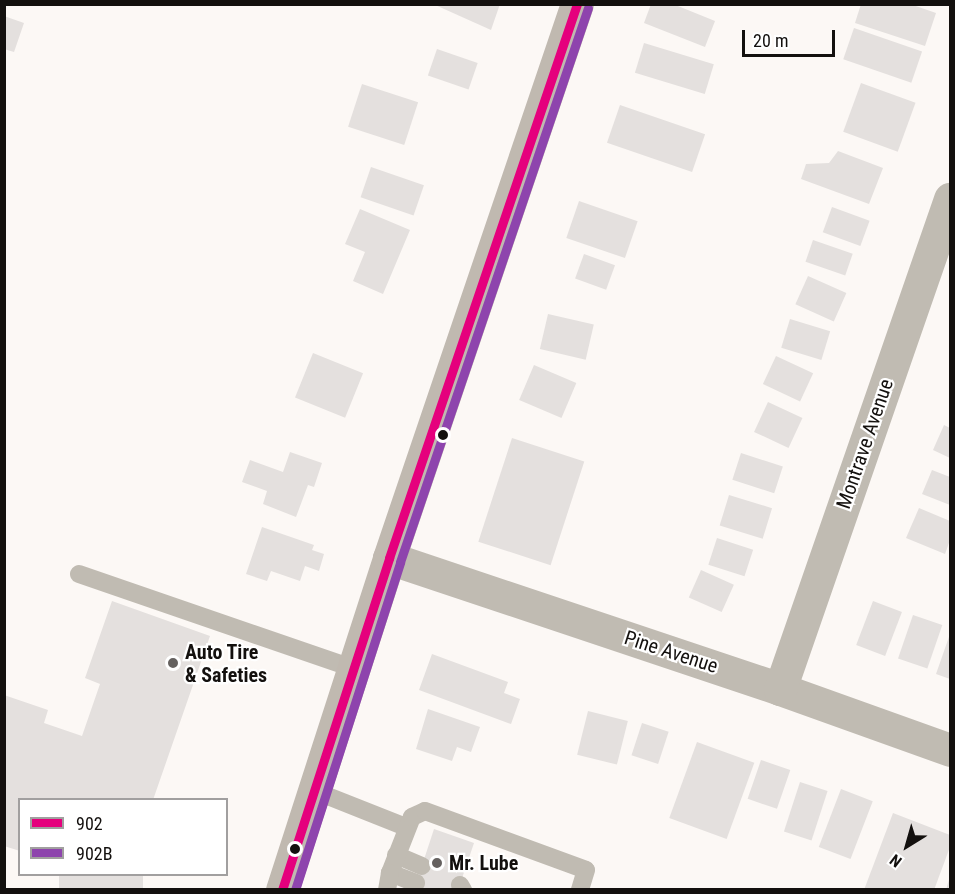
<!DOCTYPE html>
<html>
<head>
<meta charset="utf-8">
<style>
  body { margin:0 }
  #map { position:relative; width:955px; height:894px; overflow:hidden; background:#fcf8f5; font-family:"Roboto Condensed",sans-serif }
  div>[style] { position:absolute }
  .building>* { inset:0; background:#e4e0de; transform-origin:0 0 }
  .lane>* { height:18px; margin:-9px; padding:0 9px; transform-origin:9px; border-radius:9px; background:#c0bbb2 }
  .street>* { height:33px; margin:-16.5px; padding:0 16.5px; transform-origin:16.5px; border-radius:16.5px; background:#c0bbb2 }
  .secondary>* { height:33px; margin:-16.5px; padding:0 16.5px; transform-origin:16.5px; border-radius:16.5px; background:#c0b9b0 }
  .bus-1>* { height:9px; margin:-4.5px; padding:0 4.5px; transform-origin:4.5px; border-radius:4.5px; background:#e5007d }
  .bus-2>* { height:9px; margin:-4.5px; padding:0 4.5px; transform-origin:4.5px; border-radius:4.5px; background:#8e44ad }
  .dots>* { width:16px; height:16px; translate:-50% -50%; box-sizing:border-box; border:3px solid #fff; border-radius:50% }
  span { translate:-50% -50%; white-space:nowrap; text-align:center; line-height:1.15; -webkit-text-stroke:4.5px #fff; paint-order:stroke }
  .street-label { font-size:20px; color:#13100e }
  .poi-label { font-size:20px; color:#13100e; font-weight:700 }
  .left { translate:0 -50%; text-align:left }
  .frame { position:absolute; inset:0; border:6px solid #13100e; pointer-events:none }
  .legend { position:absolute; left:18px; top:798px; width:210px; height:78px; box-sizing:border-box; background:#fff; border:2px solid #a19f9f; margin:0; padding:8px 10px; list-style:none; font-size:18px; color:#13100e }
  .legend li { display:flex; align-items:center; gap:12px; height:30px }
  .legend b { width:30px; border:2px solid #a19f9f }
  .north { position:absolute; left:877px; top:816px; width:60px; height:60px; -webkit-text-stroke:4px #fff; paint-order:stroke; rotate:217deg; font-size:16px; font-weight:700; line-height:24px; text-align:center; color:#13100e }
  .north::after { content:''; display:block; margin:auto; width:21px; height:27px; background:#13100e; clip-path:polygon(50% 0,100% 100%,50% 72%,0 100%) }
  .scale { position:absolute; left:742px; top:30px; width:93px; height:27px; box-sizing:border-box; border:3px solid #13100e; border-top:0; padding-left:8px; font-size:18px; line-height:21px; white-space:nowrap; color:#13100e; -webkit-text-stroke:4px #fff; paint-order:stroke }
</style>
</head>
<body>
<div id="map">
  <div class="building">
    <i style="clip-path:polygon(433px 4px,500px 4px,491px 30px)"></i>
    <i style="clip-path:polygon(651px 4px,673px 4px,715px 21px,705px 47px,644px 23px)"></i>
    <i style="clip-path:polygon(861px 4px,910px 4px,936px 13px,925px 46px,855px 23px)"></i>
    <i style="clip-path:polygon(4px 16px,24px 23px,14px 52px,4px 49px)"></i>
    <i style="left:854px;top:28px;width:72px;height:33px;rotate:19deg"></i>
    <i style="left:644px;top:43px;width:73px;height:31px;rotate:17deg"></i>
    <i style="left:437px;top:49px;width:43px;height:28px;rotate:19deg"></i>
    <i style="left:861px;top:83px;width:58px;height:52px;rotate:20deg"></i>
    <i style="left:362px;top:84px;width:59px;height:45px;rotate:18deg"></i>
    <i style="left:620px;top:105px;width:90px;height:40px;rotate:19deg"></i>
    <i style="clip-path:polygon(838px 151px,883px 168px,869px 204px,801px 179px,806px 164px,829px 163px)"></i>
    <i style="left:371px;top:167px;width:56px;height:32px;rotate:19deg"></i>
    <i style="left:579px;top:201px;width:62px;height:39px;rotate:19deg"></i>
    <i style="left:832px;top:207px;width:40px;height:27px;rotate:20deg"></i>
    <i style="clip-path:polygon(360px 209px,410px 230px,383px 294px,353px 281px,365px 252px,345px 244px)"></i>
    <i style="left:813px;top:240px;width:42px;height:23px;rotate:19deg"></i>
    <i style="left:584px;top:254px;width:33px;height:26px;rotate:20deg"></i>
    <i style="left:808px;top:276px;width:42px;height:31px;rotate:24deg"></i>
    <i style="left:548px;top:314px;width:47px;height:36px;rotate:13deg"></i>
    <i style="left:790px;top:319px;width:42px;height:30px;rotate:17deg"></i>
    <i style="left:313px;top:353px;width:54px;height:48px;rotate:22deg"></i>
    <i style="left:776px;top:356px;width:41px;height:31px;rotate:25deg"></i>
    <i style="left:534px;top:365px;width:46px;height:38px;rotate:23deg"></i>
    <i style="left:768px;top:402px;width:38px;height:33px;rotate:25deg"></i>
    <i style="clip-path:polygon(944px 425px,950px 428px,950px 458px,933px 450px)"></i>
    <i style="left:512px;top:438px;width:76px;height:109px;rotate:18deg"></i>
    <i style="clip-path:polygon(290px 452px,322px 463px,314px 487px,308px 485px,296px 517px,263px 504px,267px 491px,242px 482px,250px 460px,283px 472px)"></i>
    <i style="left:741px;top:453px;width:44px;height:28px;rotate:18deg"></i>
    <i style="clip-path:polygon(932px 470px,950px 477px,950px 505px,922px 494px)"></i>
    <i style="left:729px;top:495px;width:45px;height:32px;rotate:17deg"></i>
    <i style="clip-path:polygon(919px 508px,950px 521px,950px 540px,945px 554px,906px 538px)"></i>
    <i style="clip-path:polygon(262px 527px,314px 545px,312px 550px,324px 554px,319px 571px,305px 566px,300px 581px,271px 571px,267px 581px,246px 574px)"></i>
    <i style="left:717px;top:538px;width:38px;height:28px;rotate:18deg"></i>
    <i style="left:701px;top:570px;width:36px;height:30px;rotate:24deg"></i>
    <i style="clip-path:polygon(112px 601px,210px 636px,153px 800px,20px 800px,20px 851px,4px 846px,4px 695px,48px 710px,44px 723px,82px 736px,100px 684px,85px 678px)"></i>
    <i style="left:873px;top:601px;width:31px;height:47px;rotate:21deg"></i>
    <i style="left:913px;top:615px;width:31px;height:46px;rotate:19deg"></i>
    <i style="clip-path:polygon(950px 634px,950px 679px,936px 674px)"></i>
    <i style="clip-path:polygon(432px 654px,508px 682px,504px 693px,520px 699px,511px 724px,419px 690px)"></i>
    <i style="clip-path:polygon(428px 709px,480px 727px,471px 752px,457px 747px,452px 761px,416px 749px)"></i>
    <i style="left:588px;top:711px;width:41px;height:45px;rotate:14deg"></i>
    <i style="left:642px;top:723px;width:28px;height:34px;rotate:18deg"></i>
    <i style="left:697px;top:742px;width:61px;height:81px;rotate:20deg"></i>
    <i style="left:761px;top:760px;width:31px;height:41px;rotate:19deg"></i>
    <i style="left:800px;top:782px;width:29px;height:52px;rotate:18deg"></i>
    <i style="left:841px;top:789px;width:34px;height:62px;rotate:21deg"></i>
    <i style="clip-path:polygon(893px 813px,950px 835px,950px 847px,934px 890px,864px 890px)"></i>
    <i style="clip-path:polygon(434px 829px,474px 843px,458px 890px,414px 890px)"></i>
    <i style="left:59px;top:874px;width:84px;height:17px"></i>
    <i style="clip-path:polygon(950px 876px,950px 890px,946px 890px)"></i>
  </div>
  <div class="lane">
    <i style="left:79px;top:574px;width:292px;rotate:19deg"></i>
    <i style="left:315px;top:791px;width:98px;rotate:21.6deg"></i>
    <i style="left:396px;top:855px;width:28px;rotate:23deg"></i>
    <i style="left:416px;top:883px;width:28px;rotate:-159deg"></i>
    <i style="left:390px;top:873px;width:60px;rotate:-68.6deg"></i>
    <i style="left:412px;top:817px;width:14px;rotate:-25deg"></i>
    <i style="left:425px;top:811px;width:171px;rotate:20.1deg"></i>
    <i style="left:586px;top:870px;width:21px;rotate:107deg"></i>
    <i style="left:460px;top:885px;width:6px;rotate:59deg"></i>
    <i style="left:387px;top:890px;width:17px;rotate:-80deg"></i>
  </div>
  <div class="street">
    <i style="left:389px;top:558px;width:412px;rotate:18.5deg"></i>
    <i style="left:780px;top:689px;width:181px;rotate:19.7deg"></i>
    <i style="left:780px;top:689px;width:519px;rotate:-70.87deg"></i>
  </div>
  <div class="secondary">
    <i style="left:282px;top:890px;width:349px;rotate:-72.1deg"></i>
    <i style="left:389px;top:558px;width:585px;rotate:-71.26deg"></i>
  </div>
  <div class="bus-1">
    <i style="left:282px;top:890px;width:349px;rotate:-72.1deg"></i>
    <i style="left:389px;top:558px;width:585px;rotate:-71.26deg"></i>
  </div>
  <div class="bus-2">
    <i style="left:295px;top:890px;width:344px;rotate:-72.2deg"></i>
    <i style="left:400px;top:562px;width:585px;rotate:-71.26deg"></i>
  </div>
  <div class="dots">
    <i style="left:443px;top:435px;background:#13100e"></i>
    <i style="left:173px;top:663px;background:#65615f"></i>
    <i style="left:295px;top:849px;background:#13100e"></i>
    <i style="left:437px;top:863px;background:#65615f"></i>
  </div>
  <div class="street-label">
    <span style="left:865px;top:444px;rotate:-71deg">Montrave Avenue</span>
    <span style="left:671px;top:652px;rotate:18deg">Pine Avenue</span>
  </div>
  <div class="poi-label">
    <span class="left" style="left:185px;top:664px">Auto Tire<br>&amp; Safeties</span>
    <span class="left" style="left:449px;top:863px">Mr. Lube</span>
  </div>
  <div class="frame"></div>
  <ul class="legend">
  <li><b style="height:8px;background:#e5007d"></b>902</li>
  <li><b style="height:8px;background:#8e44ad"></b>902B</li>
  </ul>
  <div class="north">N</div>
  <div class="scale">20 m</div>
</div>
</body>
</html>
